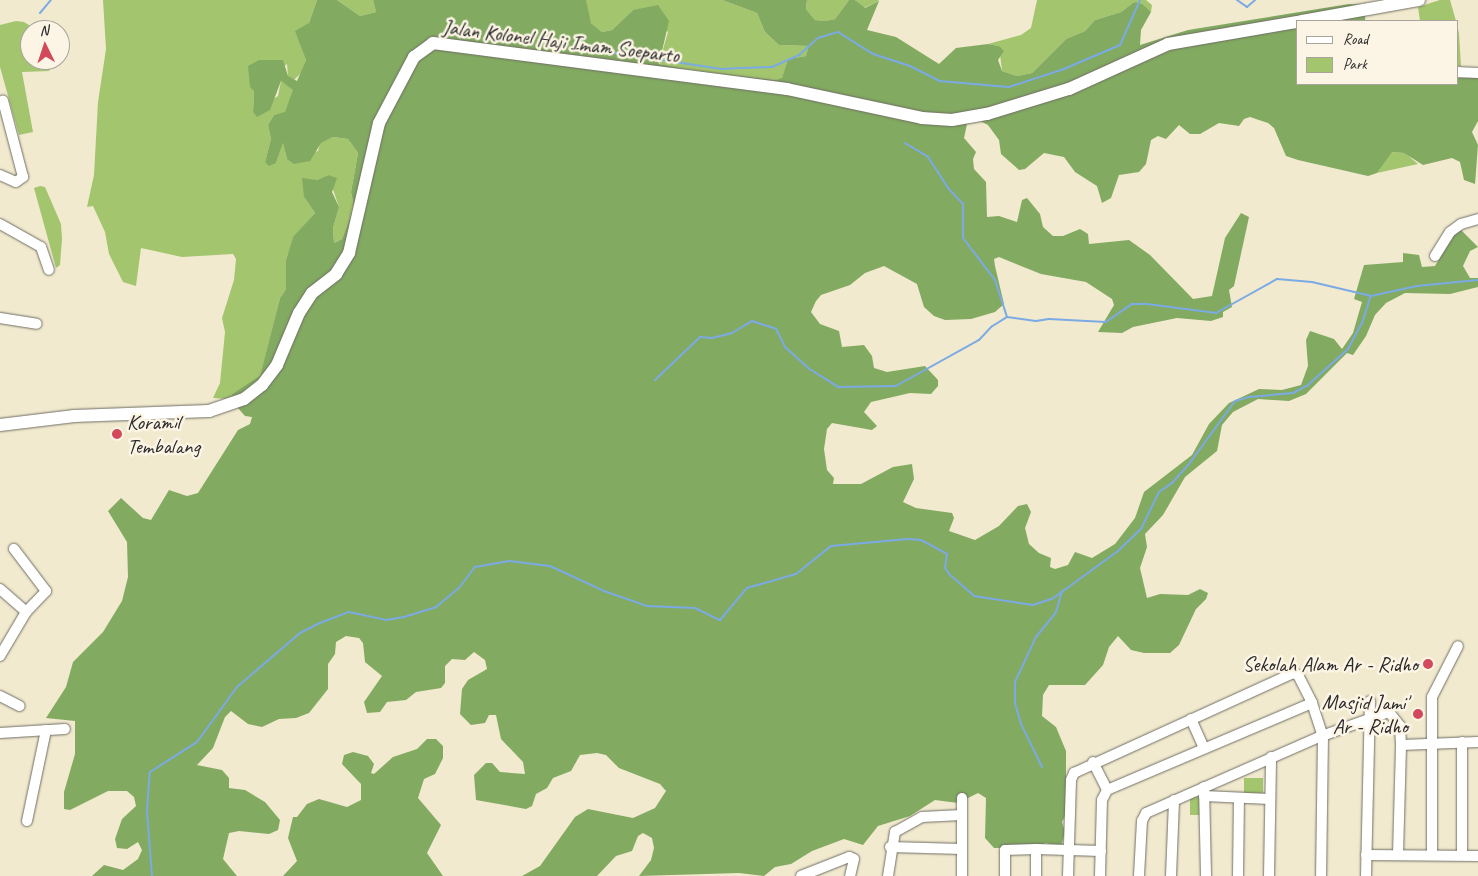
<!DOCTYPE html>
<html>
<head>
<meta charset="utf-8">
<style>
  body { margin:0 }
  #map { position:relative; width:1478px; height:876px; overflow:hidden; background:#f1eacf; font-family:Caveat,sans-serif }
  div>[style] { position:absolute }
  .green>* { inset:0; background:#a3c56e; transform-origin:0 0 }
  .forest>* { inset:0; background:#82aa61 }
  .stream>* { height:2px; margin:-1px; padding:0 1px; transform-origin:1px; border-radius:1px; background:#7baae5 }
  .roads { filter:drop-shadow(0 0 1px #706e64) drop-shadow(0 0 1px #706e64) }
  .minor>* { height:10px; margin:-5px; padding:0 5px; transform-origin:5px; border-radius:5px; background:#fff }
  .major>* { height:12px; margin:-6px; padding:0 6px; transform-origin:6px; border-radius:6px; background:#fff }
  .dots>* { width:14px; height:14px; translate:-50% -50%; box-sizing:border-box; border:2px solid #fcf5e5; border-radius:50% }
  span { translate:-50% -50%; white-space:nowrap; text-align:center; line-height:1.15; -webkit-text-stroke:5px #fcf5e5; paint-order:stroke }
  .street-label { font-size:21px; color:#2b2b2b }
  .poi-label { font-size:21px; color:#2b2b2b }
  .left { translate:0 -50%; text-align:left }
  .right { translate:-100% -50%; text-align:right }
  .legend { position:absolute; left:1296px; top:20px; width:162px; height:65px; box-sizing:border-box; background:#fcf5e5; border:1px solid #a8a49b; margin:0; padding:6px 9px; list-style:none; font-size:15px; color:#2b2b2b }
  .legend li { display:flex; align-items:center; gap:10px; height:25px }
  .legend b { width:25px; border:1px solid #a8a49b }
  .north { position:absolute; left:20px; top:20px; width:50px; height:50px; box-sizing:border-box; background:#fcf5e5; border:1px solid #a8a49b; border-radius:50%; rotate:356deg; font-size:14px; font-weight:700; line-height:20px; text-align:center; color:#2b2b2b }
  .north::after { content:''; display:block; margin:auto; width:18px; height:22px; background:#d1495b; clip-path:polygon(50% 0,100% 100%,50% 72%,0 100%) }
</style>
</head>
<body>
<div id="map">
  <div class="green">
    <i style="clip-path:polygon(103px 0,317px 0,309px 23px,299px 39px,306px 60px,301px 73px,293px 81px,288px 76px,287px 64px,254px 91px,253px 112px,278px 96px,281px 81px,294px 90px,285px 113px,274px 115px,268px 125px,271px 139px,265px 162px,276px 163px,283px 142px,287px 159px,318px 151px,320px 143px,333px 137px,348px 139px,358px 153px,351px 192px,354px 207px,342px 239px,334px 243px,333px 228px,339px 207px,328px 175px,317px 180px,304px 197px,315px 213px,293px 238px,286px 260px,286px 289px,280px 298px,260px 377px,232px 394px,230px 399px,213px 398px,220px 383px,225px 332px,222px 318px,234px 280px,236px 259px,233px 254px,182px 257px,141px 248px,136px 286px,123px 282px,109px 254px,105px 232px,93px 206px,87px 207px,94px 175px,98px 102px,106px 49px)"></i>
    <i style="clip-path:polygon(337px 0,373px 0,376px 12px,360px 16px)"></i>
    <i style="clip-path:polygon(586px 0,722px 0,757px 13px,765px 32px,779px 45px,810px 46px,806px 56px,788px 59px,782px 79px,776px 80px,668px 68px,659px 63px,668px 32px,633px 10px,612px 30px,602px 32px,591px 23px,587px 14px)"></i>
    <i style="clip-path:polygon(807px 0,849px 0,835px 19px,825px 21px,815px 20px,806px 9px)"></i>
    <i style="clip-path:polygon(855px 0,878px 0,879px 1px,864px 8px)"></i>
    <i style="clip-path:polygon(1037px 0,1146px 0,1152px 5px,1151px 12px,1134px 2px,1121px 12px,1095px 20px,1085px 31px,1066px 39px,1032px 73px,1017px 76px,1002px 71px,999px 46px,988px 44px,1021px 35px,1031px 28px)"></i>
    <i style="clip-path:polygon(1440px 0,1450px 0,1456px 21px,1420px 21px,1418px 7px)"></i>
    <i style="clip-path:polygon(16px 21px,24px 22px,37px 30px,30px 30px,30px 60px,57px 60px,49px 71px,22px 72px,33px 132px,19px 135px,0 67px,0 25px)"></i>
    <i style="clip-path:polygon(1457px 23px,1459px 34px,1461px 66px,1457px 66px)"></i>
    <i style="clip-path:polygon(1391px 152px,1405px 153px,1418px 164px,1377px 173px)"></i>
    <i style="clip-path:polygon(40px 186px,45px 187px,61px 224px,62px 239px,60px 265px,56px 268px,34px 188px)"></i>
    <i style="left:1263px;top:778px;width:15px;height:19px;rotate:90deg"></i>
    <i style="left:1190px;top:797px;width:13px;height:18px"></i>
  </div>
  <div class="forest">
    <i style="clip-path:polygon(317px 0,337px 0,360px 16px,376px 12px,373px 0,586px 0,591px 23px,602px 32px,612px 30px,633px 10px,658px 5px,669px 21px,659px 64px,688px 70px,776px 80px,782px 78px,788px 59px,806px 56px,809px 46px,779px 45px,765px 32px,757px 13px,722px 0,807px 0,806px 9px,815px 20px,825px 21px,835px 19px,849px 0,855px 0,865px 8px,879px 1px,867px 30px,896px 37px,939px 64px,956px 48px,988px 44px,999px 46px,1004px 51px,998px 60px,1002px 71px,1017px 76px,1032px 73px,1066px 39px,1085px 31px,1095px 20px,1121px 12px,1134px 2px,1142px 4px,1151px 12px,1141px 30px,1140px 45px,1188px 30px,1349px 4px,1366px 5px,1365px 21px,1297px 21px,1297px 84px,1457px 84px,1457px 78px,1478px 78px,1478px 121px,1472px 132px,1478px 145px,1475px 184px,1464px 180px,1460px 162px,1452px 158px,1423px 165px,1404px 153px,1392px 152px,1377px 173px,1368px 176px,1298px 160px,1286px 156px,1274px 128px,1268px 123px,1250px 117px,1244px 119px,1239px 126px,1219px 123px,1200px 134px,1190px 134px,1179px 125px,1166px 139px,1158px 136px,1151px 140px,1146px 164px,1139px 172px,1119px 175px,1111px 198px,1102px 203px,1097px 186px,1075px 172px,1064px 157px,1044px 153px,1025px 169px,1019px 170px,1001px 154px,999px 140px,988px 125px,980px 121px,967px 124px,964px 138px,976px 152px,973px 159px,974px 169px,986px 182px,987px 217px,999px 216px,1017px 222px,1022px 200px,1027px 198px,1040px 214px,1043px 227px,1053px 236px,1063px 236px,1080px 229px,1088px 234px,1089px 244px,1129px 240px,1150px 255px,1193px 299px,1212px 296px,1225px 238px,1241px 213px,1249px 217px,1234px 286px,1229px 290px,1232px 307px,1223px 312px,1223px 317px,1211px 321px,1177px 318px,1133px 327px,1122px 333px,1098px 332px,1114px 305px,1112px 299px,1086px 282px,1041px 274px,999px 257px,994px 259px,995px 266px,1004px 304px,995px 312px,971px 319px,945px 320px,934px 316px,924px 307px,917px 284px,884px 266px,865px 273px,850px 285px,821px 295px,816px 301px,811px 312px,820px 324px,839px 331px,842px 347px,864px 345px,872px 356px,874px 368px,887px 372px,925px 366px,938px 380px,938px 386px,931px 394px,910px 393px,871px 402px,864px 412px,877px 426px,872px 430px,832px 423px,827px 429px,824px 449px,827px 470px,834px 478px,833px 484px,861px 484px,893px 467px,912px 464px,914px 479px,903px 502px,916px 508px,952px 513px,954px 518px,949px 531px,975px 540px,999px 526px,1018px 506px,1027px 504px,1031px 512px,1025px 528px,1029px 544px,1039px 553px,1051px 558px,1050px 567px,1055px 569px,1068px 565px,1075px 552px,1092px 558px,1115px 544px,1135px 518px,1144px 492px,1192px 455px,1209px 424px,1229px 403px,1259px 389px,1282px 390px,1301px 385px,1308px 366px,1306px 340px,1310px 331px,1334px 339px,1342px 349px,1353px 333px,1362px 302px,1354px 299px,1364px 265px,1403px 262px,1403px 253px,1419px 255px,1422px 267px,1435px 266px,1458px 227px,1478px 247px,1470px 251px,1463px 266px,1470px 278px,1478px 278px,1478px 287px,1450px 294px,1405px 293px,1386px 303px,1375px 315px,1366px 336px,1353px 355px,1347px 353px,1306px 394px,1289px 401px,1258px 399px,1233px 412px,1222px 425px,1217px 451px,1185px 477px,1163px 515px,1145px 534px,1147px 547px,1140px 568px,1147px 598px,1160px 594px,1188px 595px,1200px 589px,1208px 593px,1206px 599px,1196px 609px,1179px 645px,1170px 653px,1144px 653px,1131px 650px,1118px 636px,1109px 647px,1103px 665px,1085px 685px,1049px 685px,1043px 695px,1042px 716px,1056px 727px,1066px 751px,1066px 814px,1062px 822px,1065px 832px,1061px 847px,1046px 843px,1034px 847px,994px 848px,985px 838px,986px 798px,978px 793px,958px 803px,935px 800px,910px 816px,878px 826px,863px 845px,844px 839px,812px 851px,791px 864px,775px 867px,764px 876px,739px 873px,639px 876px,651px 860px,654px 848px,652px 838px,643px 833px,638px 836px,632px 851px,616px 856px,597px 876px,522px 876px,540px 866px,575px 817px,588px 809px,633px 818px,655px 808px,666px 791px,660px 784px,619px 768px,606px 755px,597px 753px,580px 755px,571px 771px,553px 778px,547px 788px,536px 794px,532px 806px,526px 809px,476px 800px,474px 775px,486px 763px,492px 763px,500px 772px,525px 774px,523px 762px,501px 739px,496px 715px,489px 715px,485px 723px,471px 725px,460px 714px,462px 689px,468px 680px,487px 669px,485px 660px,474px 652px,465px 660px,452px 659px,445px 666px,445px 683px,441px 688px,416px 692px,406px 700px,387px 702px,380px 712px,367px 713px,364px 702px,382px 676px,365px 662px,363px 643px,359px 638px,346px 636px,336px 642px,335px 654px,328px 664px,328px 689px,309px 713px,296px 718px,279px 719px,262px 727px,248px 724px,231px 711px,225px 717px,213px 748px,197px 765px,222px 770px,229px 778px,229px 788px,245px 790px,265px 802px,280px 820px,278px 830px,269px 834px,239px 831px,229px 833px,223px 859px,237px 876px,92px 876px,104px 865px,123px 870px,138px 859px,142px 850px,138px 842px,127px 849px,117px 848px,115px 839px,122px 819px,136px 806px,134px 797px,127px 791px,108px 791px,70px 810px,64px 809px,64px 792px,75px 754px,75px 721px,46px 718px,66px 687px,73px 662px,103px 632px,122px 601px,128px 577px,127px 542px,108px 511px,121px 498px,143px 518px,151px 520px,169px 490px,187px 496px,198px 493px,238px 430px,250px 424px,252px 417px,245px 416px,230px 399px,232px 394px,260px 376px,280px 298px,286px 289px,286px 260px,293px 237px,315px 213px,304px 197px,302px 178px,317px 180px,328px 175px,337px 178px,332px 192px,339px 207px,333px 228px,334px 243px,342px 239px,354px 207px,351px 192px,358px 153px,348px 139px,333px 137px,321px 143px,310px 161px,294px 164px,287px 159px,283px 143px,276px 163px,269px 166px,265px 162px,271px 139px,268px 125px,274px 115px,285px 112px,293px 90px,281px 81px,270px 110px,257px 117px,253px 112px,254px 91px,250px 87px,248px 66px,259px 60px,283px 60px,288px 76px,297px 81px,306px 60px,295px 31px,309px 23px)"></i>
    <i style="clip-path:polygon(427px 739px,436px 739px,443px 746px,443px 758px,435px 774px,424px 779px,418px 798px,441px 825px,427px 853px,443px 876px,283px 876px,297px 861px,288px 838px,293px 817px,297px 817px,307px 804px,319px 799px,347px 807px,361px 800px,361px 784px,342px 764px,344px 755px,353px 752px,368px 756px,374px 764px,371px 773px,374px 774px,393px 757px,417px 749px)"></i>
  </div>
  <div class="stream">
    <i style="left:1237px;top:0;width:12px;rotate:35deg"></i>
    <i style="left:1247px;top:7px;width:11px;rotate:-41deg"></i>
    <i style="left:40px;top:13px;width:17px;rotate:-50deg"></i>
    <i style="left:582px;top:48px;width:143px;rotate:8.5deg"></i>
    <i style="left:723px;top:69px;width:17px;rotate:-3deg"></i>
    <i style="left:740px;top:68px;width:32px;rotate:-2deg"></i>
    <i style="left:772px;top:67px;width:30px;rotate:-24deg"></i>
    <i style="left:799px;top:55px;width:25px;rotate:-42deg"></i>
    <i style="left:818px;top:38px;width:21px;rotate:-17deg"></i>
    <i style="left:838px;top:32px;width:41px;rotate:32.2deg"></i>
    <i style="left:873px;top:54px;width:39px;rotate:18deg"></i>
    <i style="left:910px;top:66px;width:33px;rotate:27deg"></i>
    <i style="left:939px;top:81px;width:70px;rotate:4.9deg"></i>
    <i style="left:1009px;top:87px;width:58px;rotate:-18.1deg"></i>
    <i style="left:1064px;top:69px;width:61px;rotate:-23.2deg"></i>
    <i style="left:1120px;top:45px;width:49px;rotate:-66deg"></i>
    <i style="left:905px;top:143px;width:27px;rotate:31deg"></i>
    <i style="left:928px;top:157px;width:37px;rotate:57deg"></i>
    <i style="left:948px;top:188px;width:22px;rotate:47deg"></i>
    <i style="left:963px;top:204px;width:34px;rotate:90deg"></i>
    <i style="left:963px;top:238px;width:53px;rotate:52.7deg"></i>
    <i style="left:995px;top:280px;width:39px;rotate:72deg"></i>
    <i style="left:655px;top:380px;width:62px;rotate:-43.7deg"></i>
    <i style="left:700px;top:337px;width:12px;rotate:5deg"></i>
    <i style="left:712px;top:338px;width:21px;rotate:-14deg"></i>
    <i style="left:732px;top:333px;width:23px;rotate:-31deg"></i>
    <i style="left:752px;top:321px;width:25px;rotate:18deg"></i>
    <i style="left:776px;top:329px;width:20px;rotate:63deg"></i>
    <i style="left:785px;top:347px;width:31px;rotate:42deg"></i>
    <i style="left:808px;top:368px;width:36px;rotate:32deg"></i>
    <i style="left:838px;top:387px;width:58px;rotate:-1deg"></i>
    <i style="left:896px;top:386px;width:95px;rotate:-29deg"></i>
    <i style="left:979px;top:340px;width:18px;rotate:-47deg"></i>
    <i style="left:991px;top:327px;width:19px;rotate:-32deg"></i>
    <i style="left:1007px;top:317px;width:29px;rotate:8deg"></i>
    <i style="left:1036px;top:321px;width:13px;rotate:-9deg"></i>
    <i style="left:1049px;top:319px;width:57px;rotate:3deg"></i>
    <i style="left:1106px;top:322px;width:32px;rotate:-35deg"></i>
    <i style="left:1132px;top:304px;width:15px"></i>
    <i style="left:1147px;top:304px;width:70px;rotate:7.4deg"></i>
    <i style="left:1216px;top:313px;width:70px;rotate:-29.1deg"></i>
    <i style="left:1277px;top:279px;width:35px;rotate:5deg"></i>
    <i style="left:1312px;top:282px;width:61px;rotate:13.3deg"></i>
    <i style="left:1371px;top:296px;width:47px;rotate:-12.3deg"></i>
    <i style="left:1417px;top:286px;width:61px;rotate:-5.6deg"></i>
    <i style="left:1042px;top:767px;width:48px;rotate:-116deg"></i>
    <i style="left:1021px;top:724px;width:22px;rotate:-106deg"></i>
    <i style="left:1015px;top:703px;width:21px;rotate:-90deg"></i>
    <i style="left:1015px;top:682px;width:50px;rotate:-65deg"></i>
    <i style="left:1036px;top:637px;width:32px;rotate:-51deg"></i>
    <i style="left:1056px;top:612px;width:22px;rotate:-74deg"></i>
    <i style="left:152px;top:876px;width:65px;rotate:-94.4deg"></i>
    <i style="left:147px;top:811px;width:39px;rotate:-86deg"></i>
    <i style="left:150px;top:772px;width:56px;rotate:-32.6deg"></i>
    <i style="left:197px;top:742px;width:68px;rotate:-54deg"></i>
    <i style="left:237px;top:687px;width:83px;rotate:-40.6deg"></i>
    <i style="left:300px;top:633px;width:22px;rotate:-27deg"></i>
    <i style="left:320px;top:623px;width:31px;rotate:-21deg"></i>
    <i style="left:349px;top:612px;width:39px;rotate:12deg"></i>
    <i style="left:387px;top:620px;width:17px;rotate:-10deg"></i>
    <i style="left:404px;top:617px;width:34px;rotate:-17deg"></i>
    <i style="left:436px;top:607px;width:30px;rotate:-40deg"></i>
    <i style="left:459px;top:588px;width:26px;rotate:-53deg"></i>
    <i style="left:475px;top:567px;width:35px;rotate:-10deg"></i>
    <i style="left:509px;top:561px;width:41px;rotate:7deg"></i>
    <i style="left:550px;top:566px;width:60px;rotate:24.8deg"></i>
    <i style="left:604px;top:591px;width:46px;rotate:19.2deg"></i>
    <i style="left:647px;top:606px;width:48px;rotate:2.4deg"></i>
    <i style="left:695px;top:608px;width:28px;rotate:26deg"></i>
    <i style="left:720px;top:620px;width:42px;rotate:-49.8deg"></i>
    <i style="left:747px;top:588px;width:51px;rotate:-15.9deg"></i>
    <i style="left:796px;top:574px;width:45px;rotate:-38.7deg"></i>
    <i style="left:831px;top:546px;width:77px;rotate:-5.2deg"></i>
    <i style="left:908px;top:539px;width:13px;rotate:4deg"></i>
    <i style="left:921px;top:540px;width:30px;rotate:28deg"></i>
    <i style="left:947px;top:554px;width:14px;rotate:98deg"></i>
    <i style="left:945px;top:568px;width:7px;rotate:56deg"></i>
    <i style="left:949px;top:574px;width:33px;rotate:41deg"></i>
    <i style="left:974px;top:596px;width:60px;rotate:8.7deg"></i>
    <i style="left:1033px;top:605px;width:20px;rotate:-18deg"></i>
    <i style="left:1052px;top:599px;width:82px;rotate:-36deg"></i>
    <i style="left:1118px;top:551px;width:32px;rotate:-44deg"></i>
    <i style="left:1141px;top:529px;width:41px;rotate:-64.1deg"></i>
    <i style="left:1159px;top:492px;width:16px;rotate:-35deg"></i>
    <i style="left:1172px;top:483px;width:25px;rotate:-48deg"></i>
    <i style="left:1189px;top:464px;width:78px;rotate:-53.9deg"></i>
    <i style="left:1235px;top:401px;width:15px;rotate:-16deg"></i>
    <i style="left:1249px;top:397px;width:44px;rotate:-5.2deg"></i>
    <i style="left:1293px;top:393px;width:17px;rotate:-28deg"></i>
    <i style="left:1308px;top:385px;width:54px;rotate:-42deg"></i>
    <i style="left:1348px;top:349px;width:30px;rotate:-62deg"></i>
    <i style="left:1362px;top:323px;width:28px;rotate:-72deg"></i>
  </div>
  <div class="roads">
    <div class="minor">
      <i style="left:1457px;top:72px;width:21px;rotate:3deg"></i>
      <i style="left:0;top:175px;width:17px;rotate:24deg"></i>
      <i style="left:16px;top:182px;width:9px;rotate:-36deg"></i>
      <i style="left:23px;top:177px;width:79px;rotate:-104.7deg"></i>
      <i style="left:0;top:224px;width:47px;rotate:29.3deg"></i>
      <i style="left:41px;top:247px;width:24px;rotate:71deg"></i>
      <i style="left:1435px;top:256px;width:28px;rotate:-58deg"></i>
      <i style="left:1450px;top:232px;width:14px;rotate:-36deg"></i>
      <i style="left:1461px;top:224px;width:18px;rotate:-16deg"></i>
      <i style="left:0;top:318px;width:37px;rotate:9deg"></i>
      <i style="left:0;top:589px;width:35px;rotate:41deg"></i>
      <i style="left:0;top:656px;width:51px;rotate:-59.4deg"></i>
      <i style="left:26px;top:612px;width:29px;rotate:-46deg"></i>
      <i style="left:46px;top:591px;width:53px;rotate:-127.3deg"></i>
      <i style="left:0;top:696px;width:22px;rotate:27deg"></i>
      <i style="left:1191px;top:719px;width:32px;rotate:66deg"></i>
      <i style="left:0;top:733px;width:65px;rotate:-3.5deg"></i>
      <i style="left:1462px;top:742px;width:113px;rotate:90deg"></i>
      <i style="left:1093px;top:762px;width:31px;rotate:63deg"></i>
      <i style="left:1204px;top:787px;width:89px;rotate:88.7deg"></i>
      <i style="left:1204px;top:796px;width:65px;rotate:2.6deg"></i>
      <i style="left:962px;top:798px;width:78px;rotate:90deg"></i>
      <i style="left:27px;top:821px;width:93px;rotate:-78.2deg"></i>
      <i style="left:890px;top:847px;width:72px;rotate:1.6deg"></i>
      <i style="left:1036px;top:849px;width:65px;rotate:1.8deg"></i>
      <i style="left:1398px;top:854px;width:109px;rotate:-88.4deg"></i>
      <i style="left:1432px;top:854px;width:157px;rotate:-90deg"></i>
      <i style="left:1432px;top:697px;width:57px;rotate:-63deg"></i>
      <i style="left:1366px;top:855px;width:112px;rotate:0.5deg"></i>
      <i style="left:801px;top:876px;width:52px;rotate:-21.6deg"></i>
      <i style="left:849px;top:857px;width:5px;rotate:22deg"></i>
      <i style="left:854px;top:859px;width:17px;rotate:103deg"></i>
      <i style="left:888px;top:876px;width:45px;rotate:-81deg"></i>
      <i style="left:895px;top:832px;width:31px;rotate:-29deg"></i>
      <i style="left:922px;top:817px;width:40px;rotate:-2.9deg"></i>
      <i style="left:1005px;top:876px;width:26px;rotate:-90deg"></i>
      <i style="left:1005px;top:850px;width:31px;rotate:-2deg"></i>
      <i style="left:1036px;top:849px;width:27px;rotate:90deg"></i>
      <i style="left:1068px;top:876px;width:96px;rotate:-88.2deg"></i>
      <i style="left:1071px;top:780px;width:8px;rotate:-67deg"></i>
      <i style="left:1074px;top:773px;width:241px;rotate:-24.5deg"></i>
      <i style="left:1293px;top:673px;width:5px;rotate:22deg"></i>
      <i style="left:1298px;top:675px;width:31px;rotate:63deg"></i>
      <i style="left:1312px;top:703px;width:35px;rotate:72deg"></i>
      <i style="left:1323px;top:736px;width:140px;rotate:90.8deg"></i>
      <i style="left:1100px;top:876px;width:76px;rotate:-88.5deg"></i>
      <i style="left:1102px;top:800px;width:11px;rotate:-63deg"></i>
      <i style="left:1107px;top:790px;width:223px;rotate:-23deg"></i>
      <i style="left:1139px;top:876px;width:55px;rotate:-86.9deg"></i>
      <i style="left:1142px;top:821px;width:9px;rotate:-63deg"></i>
      <i style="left:1146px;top:813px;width:189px;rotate:-23.7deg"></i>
      <i style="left:1319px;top:737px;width:74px;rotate:-19.7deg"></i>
      <i style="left:1389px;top:712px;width:18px;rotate:52deg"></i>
      <i style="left:1400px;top:726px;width:19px;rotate:87deg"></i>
      <i style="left:1401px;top:745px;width:77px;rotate:-2.2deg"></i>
      <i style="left:1171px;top:876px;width:76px;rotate:-87.7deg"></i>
      <i style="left:1238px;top:876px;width:78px;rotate:-89.3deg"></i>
      <i style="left:1269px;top:876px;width:119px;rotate:-89deg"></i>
      <i style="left:1366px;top:876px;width:175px;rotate:-88.7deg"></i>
    </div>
    <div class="major">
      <i style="left:1301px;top:21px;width:120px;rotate:-10.1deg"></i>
      <i style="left:0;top:425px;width:75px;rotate:-6.9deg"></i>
      <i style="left:74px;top:416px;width:135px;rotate:-2.1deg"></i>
      <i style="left:209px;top:411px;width:37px;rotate:-19deg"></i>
      <i style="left:244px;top:399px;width:23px;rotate:-38deg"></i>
      <i style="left:262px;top:385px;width:25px;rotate:-53deg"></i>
      <i style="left:277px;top:365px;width:56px;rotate:-67.1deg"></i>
      <i style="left:299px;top:313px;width:24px;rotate:-57deg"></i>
      <i style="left:312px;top:293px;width:31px;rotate:-38deg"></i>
      <i style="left:336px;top:274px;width:25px;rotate:-58deg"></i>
      <i style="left:349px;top:253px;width:133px;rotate:-77deg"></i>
      <i style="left:379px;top:123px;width:75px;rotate:-62.1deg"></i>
      <i style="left:414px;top:57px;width:24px;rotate:-36deg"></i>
      <i style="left:433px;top:43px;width:357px;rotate:7.4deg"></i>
      <i style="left:787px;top:89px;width:138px;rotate:12.1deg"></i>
      <i style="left:922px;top:118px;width:30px;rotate:4deg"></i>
      <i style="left:952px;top:120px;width:36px;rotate:-10deg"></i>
      <i style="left:987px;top:114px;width:86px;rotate:-17deg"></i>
      <i style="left:1069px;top:89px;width:109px;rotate:-24.4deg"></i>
      <i style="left:1168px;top:44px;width:131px;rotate:-9.7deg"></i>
    </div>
  </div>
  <div class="dots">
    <i style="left:117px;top:434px;background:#d1495b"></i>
    <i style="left:1428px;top:664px;background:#d1495b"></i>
    <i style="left:1418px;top:714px;background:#d1495b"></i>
  </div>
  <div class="street-label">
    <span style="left:561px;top:41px;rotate:7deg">Jalan Kolonel Haji Imam Soeparto</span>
  </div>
  <div class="poi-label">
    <span class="left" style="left:127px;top:434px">Koramil<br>Tembalang</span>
    <span class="right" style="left:1418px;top:664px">Sekolah Alam Ar - Ridho</span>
    <span class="right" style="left:1408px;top:714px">Masjid Jami'<br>Ar - Ridho</span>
  </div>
  <ul class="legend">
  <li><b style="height:6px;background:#fff"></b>Road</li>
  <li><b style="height:14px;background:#a3c56e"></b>Park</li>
  </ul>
  <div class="north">N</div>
</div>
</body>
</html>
